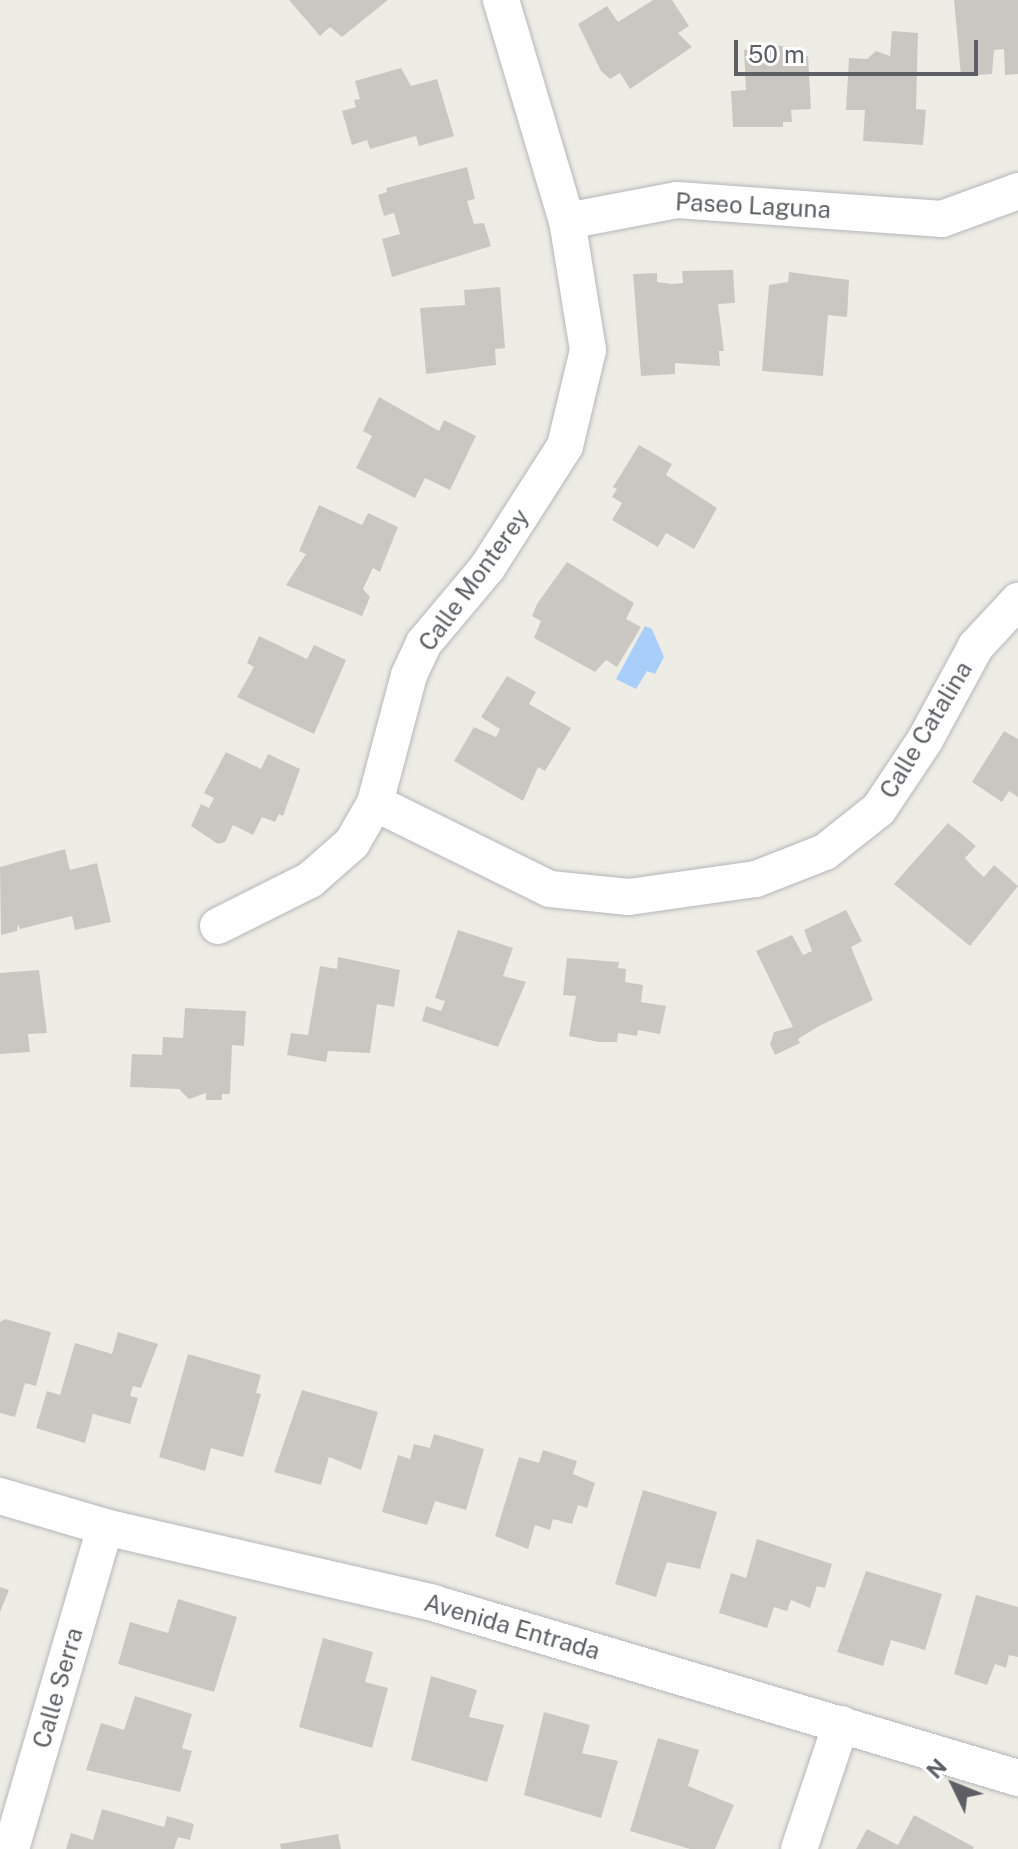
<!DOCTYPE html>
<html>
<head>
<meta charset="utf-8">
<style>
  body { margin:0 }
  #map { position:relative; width:1018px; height:1849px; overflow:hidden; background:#eeede5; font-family:"Public Sans",sans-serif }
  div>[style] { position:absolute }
  .water>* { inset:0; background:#a9cefa }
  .building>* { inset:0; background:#cac7c2 }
  .roads { filter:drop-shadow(0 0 2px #b5b6bb) drop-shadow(0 0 2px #b5b6bb) }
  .minor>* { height:36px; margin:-18px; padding:0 18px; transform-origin:18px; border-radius:18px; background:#fff }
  span { translate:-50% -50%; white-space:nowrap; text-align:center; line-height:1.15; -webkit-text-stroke:8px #fff; paint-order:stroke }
  .street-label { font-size:24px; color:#5d5f64 }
  .north { position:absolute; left:914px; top:1745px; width:80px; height:80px; -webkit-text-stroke:6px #fff; paint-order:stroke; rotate:313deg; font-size:22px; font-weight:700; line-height:32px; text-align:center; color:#5d5f64 }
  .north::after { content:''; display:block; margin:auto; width:28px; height:36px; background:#5d5f64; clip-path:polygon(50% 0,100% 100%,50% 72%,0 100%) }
  .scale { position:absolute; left:734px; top:40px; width:244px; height:36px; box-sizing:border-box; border:4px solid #5d5f64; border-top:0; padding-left:10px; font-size:24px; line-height:28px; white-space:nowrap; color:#5d5f64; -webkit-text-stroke:6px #fff; paint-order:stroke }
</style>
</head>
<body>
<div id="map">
  <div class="water">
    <i style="clip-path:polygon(645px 626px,652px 629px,664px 657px,655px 674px,647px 671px,636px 689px,616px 679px)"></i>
  </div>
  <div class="building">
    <i style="clip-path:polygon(289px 0,388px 0,342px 37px,330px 27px,320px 36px)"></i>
    <i style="clip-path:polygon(653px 0,672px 0,689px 26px,678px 33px,692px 47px,630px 89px,620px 73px,610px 79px,601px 71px,578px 24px,607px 6px,618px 22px)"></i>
    <i style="clip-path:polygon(954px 0,1018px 0,1018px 74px,1005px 75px,1004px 49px,994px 50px,992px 74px,961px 76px)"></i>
    <i style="clip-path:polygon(892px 31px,918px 33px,916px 109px,926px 110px,923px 145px,863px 141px,865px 110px,846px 110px,849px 58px,867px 59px,876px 51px,890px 56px)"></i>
    <i style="clip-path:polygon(775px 45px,792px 48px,792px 57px,808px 56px,811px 109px,791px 110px,792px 122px,783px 122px,783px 127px,733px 127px,731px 91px,746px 90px,744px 50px)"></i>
    <i style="clip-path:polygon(401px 68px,411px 86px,437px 79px,454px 136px,419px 146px,416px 136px,370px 149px,367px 140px,352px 145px,342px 111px,356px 107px,354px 100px,360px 99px,355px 81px)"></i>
    <i style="clip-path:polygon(467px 167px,475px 199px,467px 201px,474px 224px,484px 223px,491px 246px,392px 277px,382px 239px,400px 234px,394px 213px,384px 216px,378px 195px,387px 192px,386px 188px)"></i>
    <i style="clip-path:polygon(733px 270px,735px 303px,718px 304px,724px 351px,719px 351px,720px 366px,675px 363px,675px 374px,641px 376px,633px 274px,657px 273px,657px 282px,672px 284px,683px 283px,682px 271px)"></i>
    <i style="clip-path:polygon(789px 272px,849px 280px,847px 317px,828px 315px,823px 376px,762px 371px,769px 285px,788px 282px)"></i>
    <i style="clip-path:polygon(500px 287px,505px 348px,495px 349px,496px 365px,426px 374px,420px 308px,465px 305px,464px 290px)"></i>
    <i style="clip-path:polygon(379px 397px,439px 431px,444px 420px,476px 436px,450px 490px,425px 478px,415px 498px,356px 468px,372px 436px,363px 431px)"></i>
    <i style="clip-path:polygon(639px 445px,672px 464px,666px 475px,717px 508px,694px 549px,666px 533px,658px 547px,612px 520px,622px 503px,612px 497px,617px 489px,613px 487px)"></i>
    <i style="clip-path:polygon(319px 505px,362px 525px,368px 513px,398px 527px,380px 572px,373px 568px,363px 589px,370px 597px,362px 616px,286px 585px,306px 554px,299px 551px)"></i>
    <i style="clip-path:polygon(567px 562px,634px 603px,626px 619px,641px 627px,617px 667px,606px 660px,595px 672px,534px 638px,541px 621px,532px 616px,537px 604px)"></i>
    <i style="clip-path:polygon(259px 636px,307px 659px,314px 645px,346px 660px,314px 734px,237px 697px,254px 667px,247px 663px)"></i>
    <i style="clip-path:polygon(507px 676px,536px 692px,529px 704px,571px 728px,545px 771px,538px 767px,523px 801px,454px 761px,474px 727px,496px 737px,500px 729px,481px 717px)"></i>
    <i style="clip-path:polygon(1004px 731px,1018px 739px,1018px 797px,1009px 791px,1002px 802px,972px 782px)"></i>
    <i style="clip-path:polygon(226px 752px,261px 769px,268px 754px,300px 769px,283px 816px,279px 814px,275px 822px,262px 817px,253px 835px,233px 825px,225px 842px,218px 844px,191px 826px,201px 804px,209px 808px,214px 798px,204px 793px)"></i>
    <i style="clip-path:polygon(948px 823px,976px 846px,965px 858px,974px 868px,984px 877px,994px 865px,1018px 886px,970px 946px,894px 884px)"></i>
    <i style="clip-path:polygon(65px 849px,70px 870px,97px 863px,111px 922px,75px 930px,72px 916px,20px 929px,18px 924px,17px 931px,1px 935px,0 867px)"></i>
    <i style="clip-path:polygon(846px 910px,862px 941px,851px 947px,873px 1000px,819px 1026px,798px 1039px,800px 1043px,775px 1055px,770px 1044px,774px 1032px,793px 1027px,756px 951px,792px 935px,803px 955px,812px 951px,804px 930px)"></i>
    <i style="clip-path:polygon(458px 930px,513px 948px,503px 976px,526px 982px,498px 1047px,422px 1021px,426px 1006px,441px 1011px,445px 1001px,435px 998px)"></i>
    <i style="clip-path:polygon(338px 957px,400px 970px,394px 1007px,377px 1004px,370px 1053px,328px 1051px,326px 1062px,287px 1055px,291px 1033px,308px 1035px,320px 966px,337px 969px)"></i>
    <i style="clip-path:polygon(567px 958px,619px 962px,618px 968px,626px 969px,625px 982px,643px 985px,641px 1002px,666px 1006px,660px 1034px,638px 1030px,637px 1036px,618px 1033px,617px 1042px,599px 1042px,569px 1036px,576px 996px,563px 995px)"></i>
    <i style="clip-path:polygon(39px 970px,47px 1033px,28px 1034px,30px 1052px,0 1054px,0 973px)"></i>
    <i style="clip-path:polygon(185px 1008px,246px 1011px,244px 1046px,232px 1045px,230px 1094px,222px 1094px,222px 1100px,206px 1100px,206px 1093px,189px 1099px,179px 1089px,130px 1087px,132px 1054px,162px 1055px,163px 1037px,183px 1038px)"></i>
    <i style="clip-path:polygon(5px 1319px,51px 1332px,36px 1386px,25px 1383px,15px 1417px,0 1413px,0 1322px)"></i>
    <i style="clip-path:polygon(118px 1332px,158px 1344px,141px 1388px,133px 1386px,130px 1396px,138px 1398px,130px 1424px,93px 1414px,85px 1443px,36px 1428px,47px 1391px,60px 1395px,75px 1343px,112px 1354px)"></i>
    <i style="clip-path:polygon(188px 1354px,261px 1375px,256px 1393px,261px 1394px,243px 1457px,211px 1448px,205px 1471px,159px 1457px)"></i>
    <i style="clip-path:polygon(302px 1390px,378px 1412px,361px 1470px,329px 1457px,321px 1485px,274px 1472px)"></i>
    <i style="clip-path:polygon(434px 1434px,484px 1449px,466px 1510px,435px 1501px,427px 1525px,382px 1512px,398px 1455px,410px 1459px,414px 1444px,430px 1448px)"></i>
    <i style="clip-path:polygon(543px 1450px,577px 1461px,573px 1474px,595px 1483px,587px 1508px,578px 1505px,572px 1524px,553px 1519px,550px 1530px,535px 1525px,528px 1549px,495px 1536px,519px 1457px,539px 1463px)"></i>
    <i style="clip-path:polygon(643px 1490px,717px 1512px,700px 1569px,667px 1562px,656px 1597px,615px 1584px)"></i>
    <i style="clip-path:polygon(757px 1539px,832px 1564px,825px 1588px,817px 1586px,810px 1608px,791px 1600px,787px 1611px,774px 1607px,767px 1628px,719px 1613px,731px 1573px,746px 1578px)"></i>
    <i style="clip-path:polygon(866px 1571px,942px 1594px,925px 1650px,891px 1640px,883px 1666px,837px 1652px)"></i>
    <i style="clip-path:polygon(0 1587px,9px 1590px,0 1612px)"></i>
    <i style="clip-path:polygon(976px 1595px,1018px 1607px,1018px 1657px,1009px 1655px,1006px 1668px,995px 1664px,987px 1685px,954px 1674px)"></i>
    <i style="clip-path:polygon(178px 1599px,237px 1617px,214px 1692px,118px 1664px,130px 1622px,168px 1633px)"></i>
    <i style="clip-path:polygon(323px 1638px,373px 1652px,365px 1682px,388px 1688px,372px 1748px,299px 1727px)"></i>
    <i style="clip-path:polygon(431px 1676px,477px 1690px,469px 1717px,504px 1725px,487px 1782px,411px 1760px)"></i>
    <i style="clip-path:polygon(135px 1696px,192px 1714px,182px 1748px,192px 1751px,180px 1792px,86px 1770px,101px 1723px,124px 1730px)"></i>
    <i style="clip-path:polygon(544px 1712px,590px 1725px,582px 1753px,618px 1761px,601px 1818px,524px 1795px)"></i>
    <i style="clip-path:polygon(658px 1738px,699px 1750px,688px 1786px,734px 1805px,715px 1849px,690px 1849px,630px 1831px)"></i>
    <i style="clip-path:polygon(102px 1809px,164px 1827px,167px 1816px,194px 1824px,190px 1840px,178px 1837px,174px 1849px,66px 1849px,71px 1833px,93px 1840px)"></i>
    <i style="clip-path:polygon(914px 1815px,974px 1847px,973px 1849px,856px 1849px,867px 1829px,898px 1845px)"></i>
    <i style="clip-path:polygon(338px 1834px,341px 1849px,281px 1849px,280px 1844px)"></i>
  </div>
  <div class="roads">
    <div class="minor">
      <i style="left:501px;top:0;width:231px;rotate:73.4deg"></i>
      <i style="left:375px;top:803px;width:195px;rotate:26.2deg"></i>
      <i style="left:550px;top:889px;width:79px;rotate:5.8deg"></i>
      <i style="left:629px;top:897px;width:128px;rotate:-8.1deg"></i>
      <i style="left:756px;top:879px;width:74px;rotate:-21.4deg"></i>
      <i style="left:825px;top:852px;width:69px;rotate:-38.5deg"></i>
      <i style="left:879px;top:809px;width:83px;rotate:-56.3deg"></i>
      <i style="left:925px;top:740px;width:107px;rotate:-61.5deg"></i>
      <i style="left:976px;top:646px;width:62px;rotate:-47deg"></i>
      <i style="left:218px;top:926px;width:103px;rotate:-26.6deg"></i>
      <i style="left:310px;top:880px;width:56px;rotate:-41.4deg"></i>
      <i style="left:352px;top:843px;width:46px;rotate:-60.1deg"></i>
      <i style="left:375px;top:803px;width:132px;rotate:-75.1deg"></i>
      <i style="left:409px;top:675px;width:35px;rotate:-65deg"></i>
      <i style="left:424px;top:643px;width:98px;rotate:-50deg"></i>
      <i style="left:487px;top:568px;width:145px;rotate:-57.4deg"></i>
      <i style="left:565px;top:446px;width:99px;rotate:-76.5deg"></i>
      <i style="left:588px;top:350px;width:131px;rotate:-99.2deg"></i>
      <i style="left:567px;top:221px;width:112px;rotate:-10.8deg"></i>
      <i style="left:677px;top:200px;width:266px;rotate:4.1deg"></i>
      <i style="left:942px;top:219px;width:81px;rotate:-20.2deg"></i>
      <i style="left:0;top:1496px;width:109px;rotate:16.4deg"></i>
      <i style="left:105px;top:1527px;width:337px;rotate:13deg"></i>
      <i style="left:433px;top:1603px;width:611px;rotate:16.65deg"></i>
      <i style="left:11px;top:1849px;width:335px;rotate:-73.7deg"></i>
      <i style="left:799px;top:1849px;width:132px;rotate:-71.4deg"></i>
    </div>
  </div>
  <div class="street-label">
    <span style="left:753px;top:206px;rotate:3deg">Paseo Laguna</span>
    <span style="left:474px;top:580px;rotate:-54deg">Calle Monterey</span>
    <span style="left:926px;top:730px;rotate:-59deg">Calle Catalina</span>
    <span style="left:512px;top:1627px;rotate:16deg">Avenida Entrada</span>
    <span style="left:58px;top:1688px;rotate:-74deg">Calle Serra</span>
  </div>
  <div class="north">N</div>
  <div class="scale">50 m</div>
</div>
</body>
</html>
